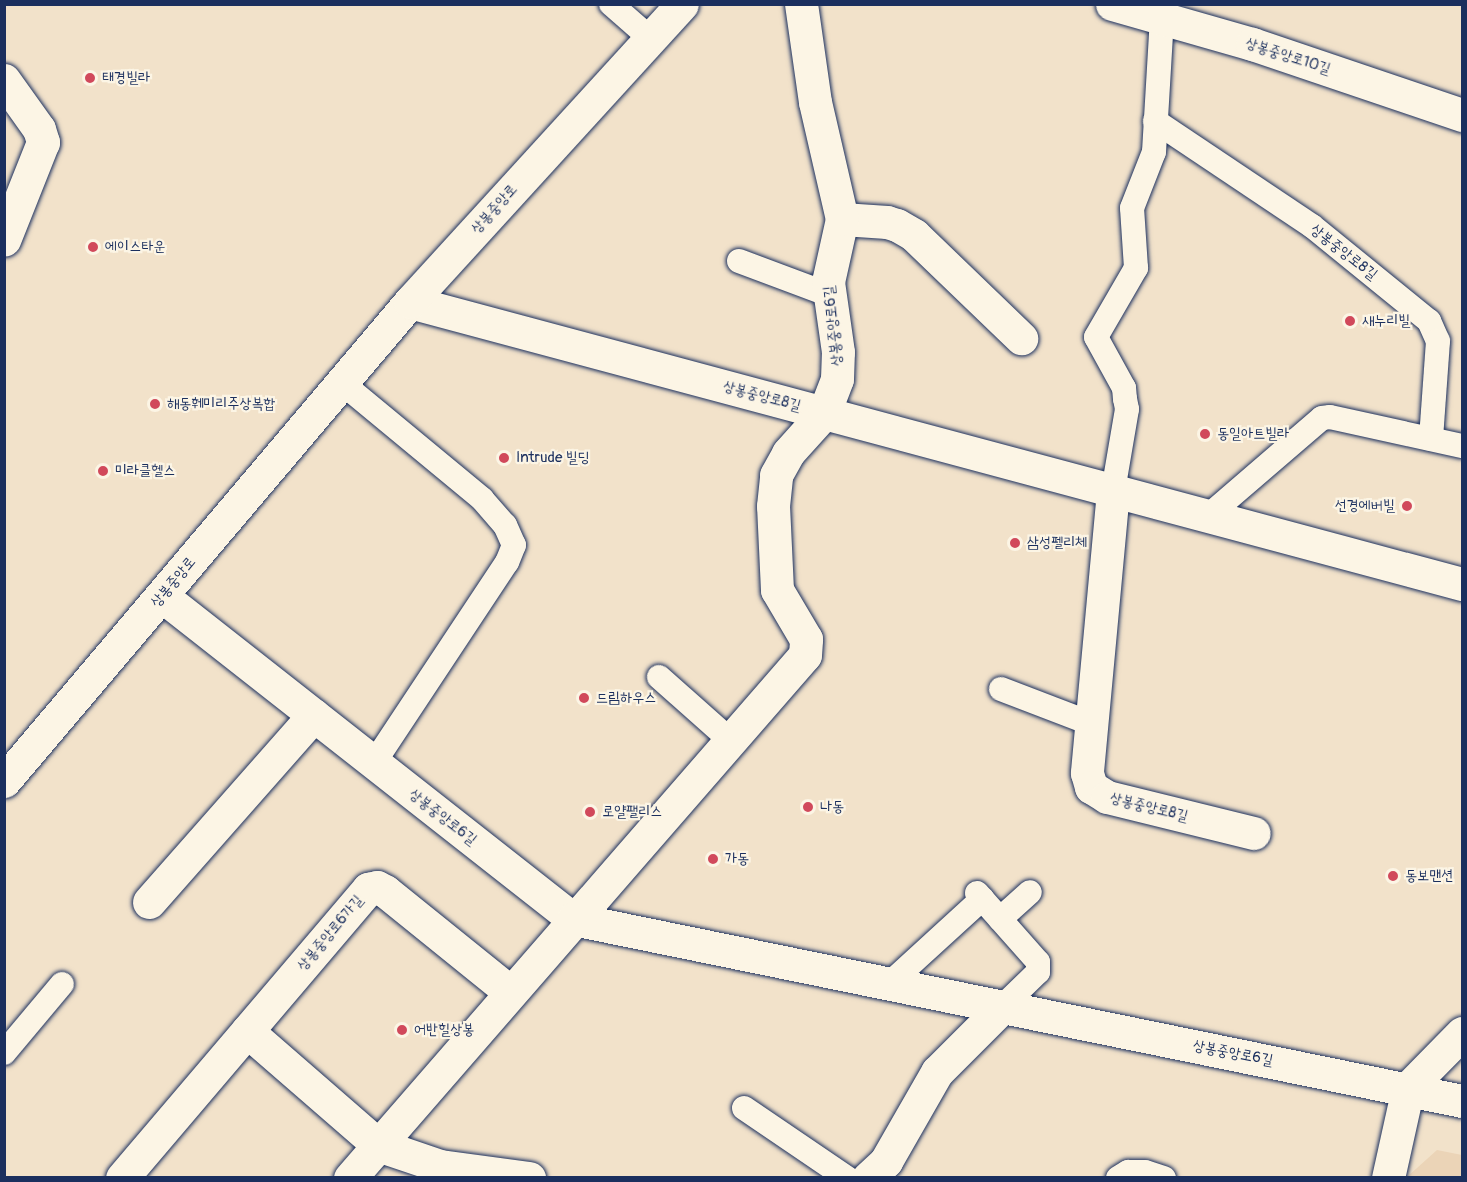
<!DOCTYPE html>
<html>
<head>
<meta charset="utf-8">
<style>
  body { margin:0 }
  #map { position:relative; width:1467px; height:1182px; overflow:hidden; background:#f2e2ca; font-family:Pangolin,"Poor Story",sans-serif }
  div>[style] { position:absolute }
  .built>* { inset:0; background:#ebd4b7 }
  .roads { filter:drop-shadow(0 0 2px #1b2f5e) drop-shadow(0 0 2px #1b2f5e) }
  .lane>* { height:24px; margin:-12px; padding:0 12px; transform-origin:12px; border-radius:12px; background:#fcf5e5 }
  .street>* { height:33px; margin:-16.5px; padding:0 16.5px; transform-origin:16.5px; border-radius:16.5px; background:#fcf5e5 }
  .secondary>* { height:33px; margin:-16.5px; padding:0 16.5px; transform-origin:16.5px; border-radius:16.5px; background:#fcf5e5 }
  .dots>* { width:16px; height:16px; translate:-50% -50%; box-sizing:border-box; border:3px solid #fcf5e5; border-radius:50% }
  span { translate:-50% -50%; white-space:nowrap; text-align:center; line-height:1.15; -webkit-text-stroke:4.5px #fcf5e5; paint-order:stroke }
  .street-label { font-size:15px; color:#1b2f5e }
  .poi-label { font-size:15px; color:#1b2f5e }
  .left { translate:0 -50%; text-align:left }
  .right { translate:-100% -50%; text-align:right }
  .frame { position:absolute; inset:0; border:6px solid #1b2f5e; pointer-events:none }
</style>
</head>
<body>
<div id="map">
  <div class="built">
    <i style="clip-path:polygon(1437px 1150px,1462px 1155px,1462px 1177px,1407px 1177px)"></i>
  </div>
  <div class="roads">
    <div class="lane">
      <i style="left:611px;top:4px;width:53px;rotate:41.2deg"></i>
      <i style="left:1155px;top:121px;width:189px;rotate:33.8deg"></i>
      <i style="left:1312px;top:226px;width:151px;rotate:39.1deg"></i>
      <i style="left:1429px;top:321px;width:22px;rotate:66deg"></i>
      <i style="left:1438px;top:341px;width:98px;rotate:94.1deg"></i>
      <i style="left:739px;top:261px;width:97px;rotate:20.5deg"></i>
      <i style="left:342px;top:383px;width:182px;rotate:39.6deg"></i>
      <i style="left:482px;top:499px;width:35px;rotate:49deg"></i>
      <i style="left:505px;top:525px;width:22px;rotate:66deg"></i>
      <i style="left:514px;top:545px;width:18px;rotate:112deg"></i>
      <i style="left:507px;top:562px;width:241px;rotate:123.5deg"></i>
      <i style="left:1113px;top:491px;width:83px;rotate:-80.3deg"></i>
      <i style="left:1127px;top:409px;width:10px;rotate:-101deg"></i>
      <i style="left:1125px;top:399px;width:11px;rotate:-95deg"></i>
      <i style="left:1124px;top:388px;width:58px;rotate:-118.8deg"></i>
      <i style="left:1096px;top:337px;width:80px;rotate:-59.9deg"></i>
      <i style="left:1136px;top:268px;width:60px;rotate:-93.8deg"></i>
      <i style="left:1132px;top:208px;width:60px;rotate:-68.6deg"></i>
      <i style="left:1154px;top:152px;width:133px;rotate:-86.6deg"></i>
      <i style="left:1208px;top:516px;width:150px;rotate:-40.7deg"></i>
      <i style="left:1322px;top:418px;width:8px;rotate:-7deg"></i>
      <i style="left:1330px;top:417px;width:135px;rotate:12.4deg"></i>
      <i style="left:659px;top:677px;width:95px;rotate:41.6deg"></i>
      <i style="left:1001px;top:689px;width:97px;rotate:21deg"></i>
      <i style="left:977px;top:893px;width:92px;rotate:48.5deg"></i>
      <i style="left:1038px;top:962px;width:10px;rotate:90deg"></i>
      <i style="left:1038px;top:972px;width:49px;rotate:135.8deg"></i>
      <i style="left:1000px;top:919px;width:40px;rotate:-42deg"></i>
      <i style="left:890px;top:983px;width:125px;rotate:-42.4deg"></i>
      <i style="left:4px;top:1053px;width:90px;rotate:-50deg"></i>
      <i style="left:744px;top:1108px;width:125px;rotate:34.2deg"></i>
      <i style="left:1118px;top:1178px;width:12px;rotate:-31deg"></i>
      <i style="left:1128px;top:1172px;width:17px"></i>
      <i style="left:1145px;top:1172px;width:20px;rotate:18deg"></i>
    </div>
    <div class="street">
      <i style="left:1112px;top:4px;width:146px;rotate:15.9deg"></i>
      <i style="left:1252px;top:44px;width:222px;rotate:18.7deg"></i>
      <i style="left:4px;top:80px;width:60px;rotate:54.5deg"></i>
      <i style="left:39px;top:129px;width:14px;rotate:73deg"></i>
      <i style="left:43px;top:142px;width:105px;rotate:111.7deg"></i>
      <i style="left:842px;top:219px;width:45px;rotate:3.8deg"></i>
      <i style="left:887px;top:222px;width:10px;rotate:17deg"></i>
      <i style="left:897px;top:225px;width:20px;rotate:30deg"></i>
      <i style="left:914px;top:235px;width:149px;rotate:43.9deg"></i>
      <i style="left:410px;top:302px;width:1089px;rotate:15.01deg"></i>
      <i style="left:1113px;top:491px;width:283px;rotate:95.3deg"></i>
      <i style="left:1087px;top:773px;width:15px;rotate:74deg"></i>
      <i style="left:1091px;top:787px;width:19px;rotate:32deg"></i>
      <i style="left:1107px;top:797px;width:151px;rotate:13.8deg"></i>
      <i style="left:162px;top:596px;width:523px;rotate:38.16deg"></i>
      <i style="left:573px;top:919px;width:907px;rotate:11.57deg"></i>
      <i style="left:149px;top:902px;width:249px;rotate:-48.6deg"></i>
      <i style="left:247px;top:1031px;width:174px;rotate:41deg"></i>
      <i style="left:378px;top:1145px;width:65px;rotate:18.7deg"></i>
      <i style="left:440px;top:1166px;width:90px;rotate:7.7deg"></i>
      <i style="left:122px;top:1178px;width:380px;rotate:-49.6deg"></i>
      <i style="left:368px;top:889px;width:9px;rotate:-13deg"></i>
      <i style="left:377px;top:887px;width:9px;rotate:27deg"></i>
      <i style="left:385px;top:891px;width:161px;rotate:38.9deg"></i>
      <i style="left:350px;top:1178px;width:693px;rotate:-48.98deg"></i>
      <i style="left:805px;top:655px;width:16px;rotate:-86deg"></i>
      <i style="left:806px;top:639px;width:57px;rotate:-120.6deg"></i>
      <i style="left:777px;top:590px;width:84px;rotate:-92.7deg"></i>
      <i style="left:773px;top:506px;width:31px;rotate:-84deg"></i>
      <i style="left:776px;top:475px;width:25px;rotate:-61deg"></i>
      <i style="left:788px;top:453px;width:54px;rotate:-48deg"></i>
      <i style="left:824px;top:413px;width:36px;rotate:-69deg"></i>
      <i style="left:837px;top:379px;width:27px;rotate:-88deg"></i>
      <i style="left:838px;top:352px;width:71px;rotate:-98.1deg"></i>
      <i style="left:828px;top:282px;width:65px;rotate:-77.5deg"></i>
      <i style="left:842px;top:219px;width:120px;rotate:-103deg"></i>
      <i style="left:815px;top:102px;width:99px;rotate:-98.1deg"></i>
      <i style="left:868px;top:1178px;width:25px;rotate:-43deg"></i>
      <i style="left:886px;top:1161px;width:103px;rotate:-60.2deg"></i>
      <i style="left:937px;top:1072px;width:93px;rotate:-45deg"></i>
      <i style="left:1388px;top:1178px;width:92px;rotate:-77.5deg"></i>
      <i style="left:1408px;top:1088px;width:77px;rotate:-45.5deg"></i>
    </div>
    <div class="secondary">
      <i style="left:4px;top:781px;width:628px;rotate:-49.72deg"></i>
      <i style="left:410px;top:302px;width:403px;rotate:-47.6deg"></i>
    </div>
  </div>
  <div class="dots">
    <i style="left:90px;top:78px;background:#d1495b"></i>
    <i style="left:93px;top:247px;background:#d1495b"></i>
    <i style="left:1350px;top:321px;background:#d1495b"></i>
    <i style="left:155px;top:404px;background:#d1495b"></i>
    <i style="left:1205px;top:434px;background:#d1495b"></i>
    <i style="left:504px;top:458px;background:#d1495b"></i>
    <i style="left:103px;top:471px;background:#d1495b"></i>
    <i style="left:1407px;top:506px;background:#d1495b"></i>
    <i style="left:1015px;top:543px;background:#d1495b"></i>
    <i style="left:584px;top:698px;background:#d1495b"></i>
    <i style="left:808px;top:807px;background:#d1495b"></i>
    <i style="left:590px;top:812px;background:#d1495b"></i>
    <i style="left:713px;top:859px;background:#d1495b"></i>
    <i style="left:1393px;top:876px;background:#d1495b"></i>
    <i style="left:402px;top:1030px;background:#d1495b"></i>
  </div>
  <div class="street-label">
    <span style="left:1288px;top:56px;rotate:18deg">상봉중앙로10길</span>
    <span style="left:494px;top:209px;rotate:-48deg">상봉중앙로</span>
    <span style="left:1344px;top:252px;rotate:38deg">상봉중앙로8길</span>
    <span style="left:833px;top:326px;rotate:-96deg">상봉중앙로6길</span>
    <span style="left:762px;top:396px;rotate:15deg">상봉중앙로8길</span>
    <span style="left:173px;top:582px;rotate:-50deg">상봉중앙로</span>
    <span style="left:1149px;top:807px;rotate:14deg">상봉중앙로8길</span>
    <span style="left:443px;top:817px;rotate:38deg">상봉중앙로6길</span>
    <span style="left:330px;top:933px;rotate:-50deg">상봉중앙로6가길</span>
    <span style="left:1233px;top:1053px;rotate:11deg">상봉중앙로6길</span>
  </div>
  <div class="poi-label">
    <span class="left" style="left:102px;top:78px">태경빌라</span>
    <span class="left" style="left:105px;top:247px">에이스타운</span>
    <span class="left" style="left:1362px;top:321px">새누리빌</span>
    <span class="left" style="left:167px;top:404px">해동훼미리주상복합</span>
    <span class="left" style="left:1217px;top:434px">동일아트빌라</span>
    <span class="left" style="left:516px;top:458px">Intrude 빌딩</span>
    <span class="left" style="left:115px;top:471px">미라클헬스</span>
    <span class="right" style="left:1395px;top:506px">선경에버빌</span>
    <span class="left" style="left:1027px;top:543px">삼성펠리체</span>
    <span class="left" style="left:596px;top:698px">드림하우스</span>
    <span class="left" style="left:820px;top:807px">나동</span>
    <span class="left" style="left:602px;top:812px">로얄팰리스</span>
    <span class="left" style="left:725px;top:859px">가동</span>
    <span class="left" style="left:1405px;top:876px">동보맨션</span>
    <span class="left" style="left:414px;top:1030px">어반힐상봉</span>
  </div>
  <div class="frame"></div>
</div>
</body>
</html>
